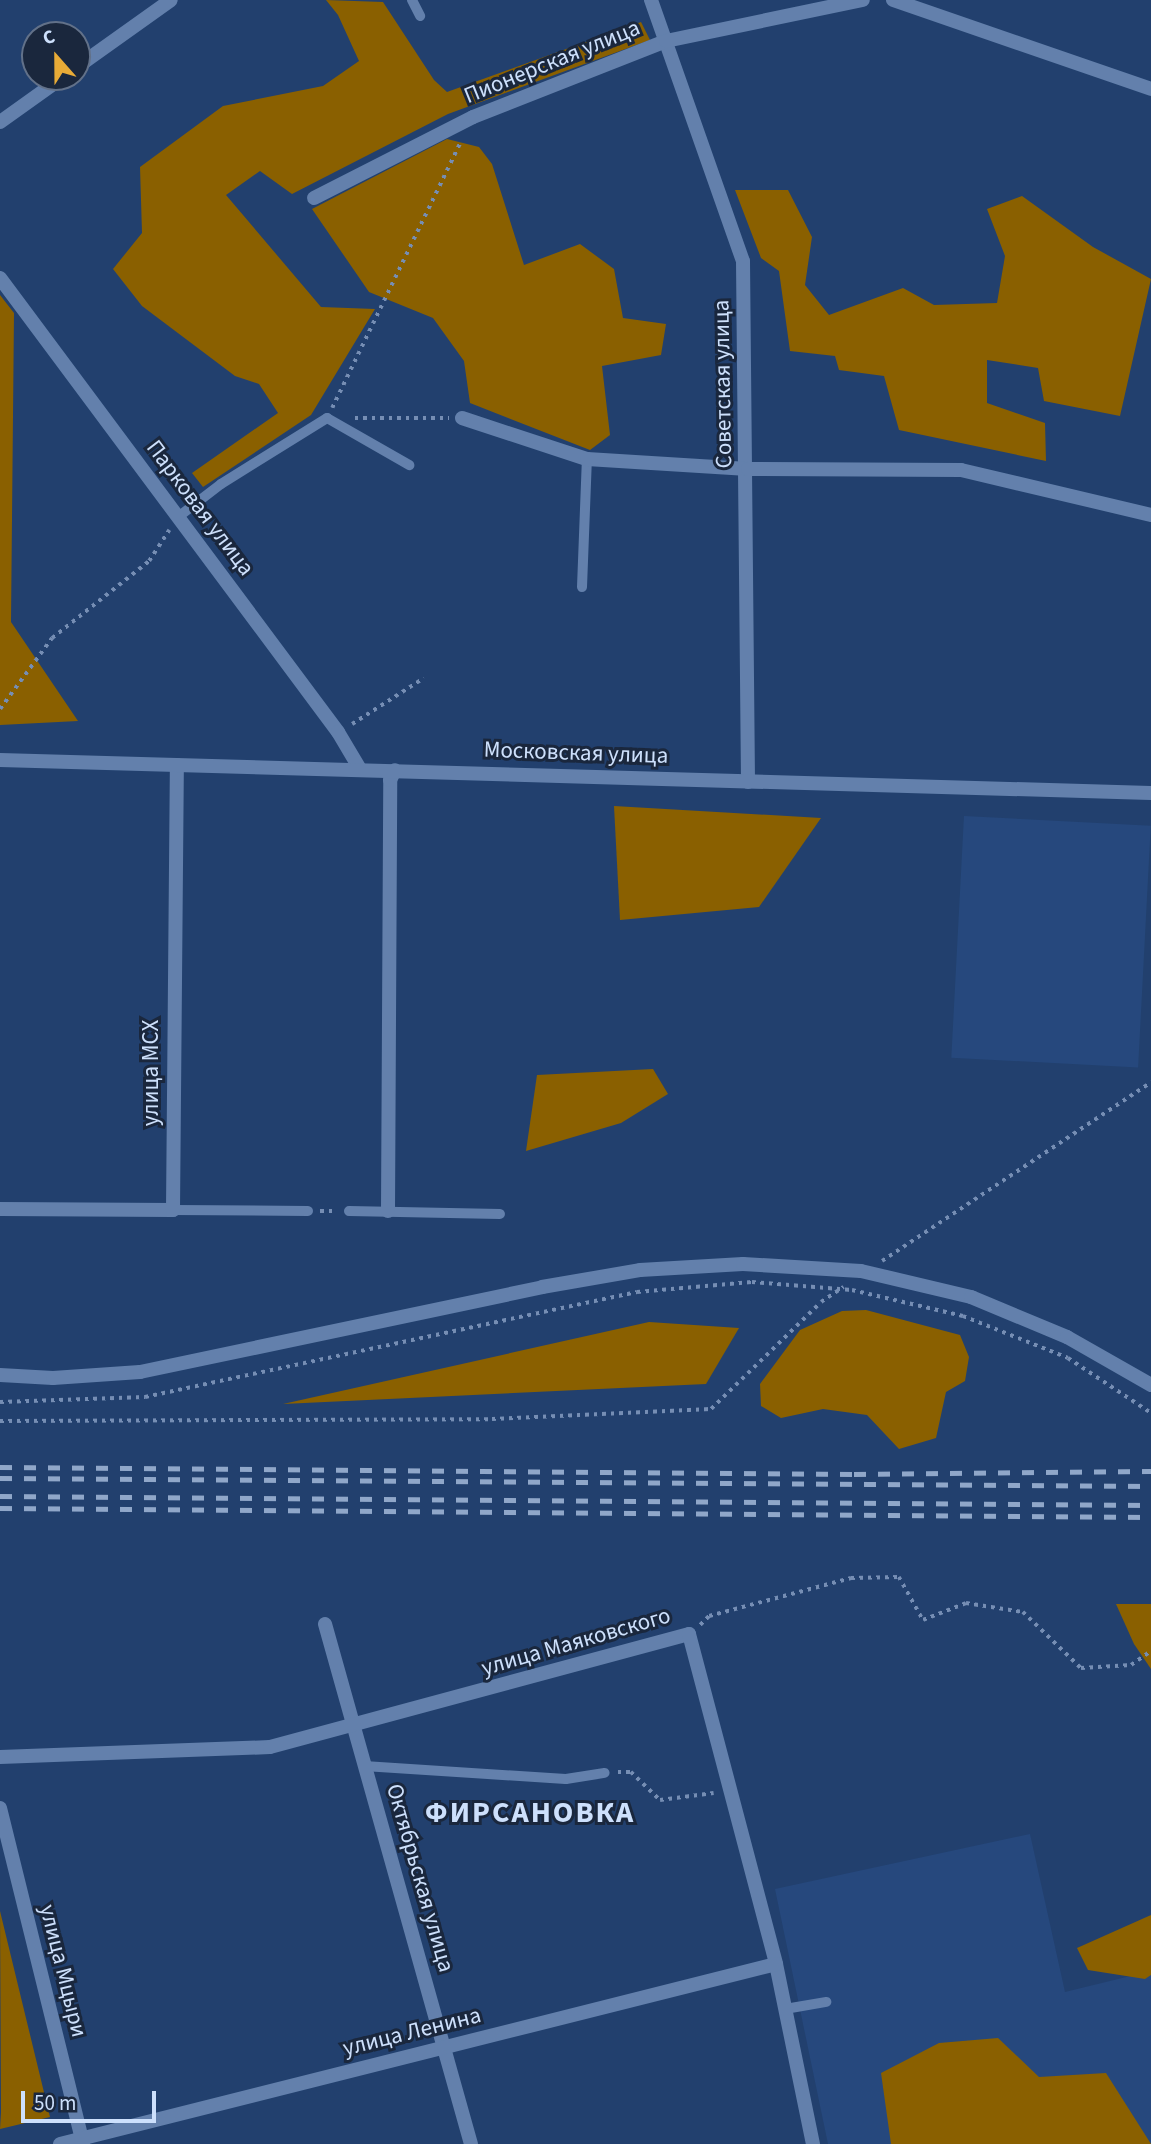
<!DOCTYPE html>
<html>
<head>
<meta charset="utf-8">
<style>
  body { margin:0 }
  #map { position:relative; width:1151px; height:2144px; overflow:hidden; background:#22406e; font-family:"Source Sans 3",sans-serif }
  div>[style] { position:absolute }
  .built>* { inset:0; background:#26487d; transform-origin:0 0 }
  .forest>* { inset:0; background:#8a6000 }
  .path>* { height:3.5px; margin-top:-1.75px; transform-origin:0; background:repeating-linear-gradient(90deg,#768eb4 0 3.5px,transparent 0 8.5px) }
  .service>* { height:10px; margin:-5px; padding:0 5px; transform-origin:5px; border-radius:5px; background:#6380ac }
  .minor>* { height:14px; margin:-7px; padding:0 7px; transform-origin:7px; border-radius:7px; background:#6380ac }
  .tertiary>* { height:14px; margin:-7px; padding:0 7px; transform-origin:7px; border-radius:7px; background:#6380ac }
  .rail>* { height:5px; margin-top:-2.5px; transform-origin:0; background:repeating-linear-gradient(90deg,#90a7c9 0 12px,transparent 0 24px) }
  .path-bridge>* { height:3.5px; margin-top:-1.75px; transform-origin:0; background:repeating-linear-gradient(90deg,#768eb4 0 3.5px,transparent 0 8.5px) }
  .tertiary-bridge>* { height:14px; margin:-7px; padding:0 7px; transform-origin:7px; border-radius:7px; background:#6380ac }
  span { translate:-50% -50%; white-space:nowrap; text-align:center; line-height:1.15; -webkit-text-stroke:6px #1a273d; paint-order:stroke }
  .street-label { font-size:23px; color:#cde0fc }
  .district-label { font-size:30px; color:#cde0fc; font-weight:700; letter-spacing:2px }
  .north { position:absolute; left:21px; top:21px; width:70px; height:70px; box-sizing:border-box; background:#1a273d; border:2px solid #627189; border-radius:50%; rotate:339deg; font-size:19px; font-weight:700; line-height:28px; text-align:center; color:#cde0fc }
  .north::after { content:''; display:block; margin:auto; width:24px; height:32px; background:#e8ab37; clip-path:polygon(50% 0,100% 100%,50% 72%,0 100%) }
  .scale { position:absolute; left:21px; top:2091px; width:135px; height:32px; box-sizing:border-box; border:4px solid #cde0fc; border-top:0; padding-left:9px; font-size:21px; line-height:24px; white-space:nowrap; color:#cde0fc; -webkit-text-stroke:5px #1a273d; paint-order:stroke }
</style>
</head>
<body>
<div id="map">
  <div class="built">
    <i style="left:964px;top:816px;width:187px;height:242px;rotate:3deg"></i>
    <i style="clip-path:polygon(1030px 1834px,1065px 1992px,1151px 1971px,1151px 2144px,828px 2144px,775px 1889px)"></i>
  </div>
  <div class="forest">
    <i style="clip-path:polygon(326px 0,383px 2px,434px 80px,447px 92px,641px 22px,650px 40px,448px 114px,292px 194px,260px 171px,226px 195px,321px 307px,375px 309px,311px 415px,203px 487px,192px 473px,278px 413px,259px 384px,235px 376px,142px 306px,113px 269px,142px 233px,140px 167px,223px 106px,323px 86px,359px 61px,338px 15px)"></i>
    <i style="clip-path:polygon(447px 139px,479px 147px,492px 164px,524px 265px,580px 244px,614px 269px,623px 318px,666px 324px,661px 355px,602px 366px,610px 435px,590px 450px,470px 403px,464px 361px,433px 318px,369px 292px,312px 209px)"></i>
    <i style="clip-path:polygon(735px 190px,788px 190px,812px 237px,805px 285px,829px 315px,903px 288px,934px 305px,997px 303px,1005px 256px,987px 209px,1022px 196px,1093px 247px,1151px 279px,1120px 416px,1044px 401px,1038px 368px,987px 360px,987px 403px,1045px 423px,1046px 461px,899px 430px,884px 376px,839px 370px,835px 356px,790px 351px,779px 271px,761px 258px)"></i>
    <i style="clip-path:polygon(0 295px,14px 313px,11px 622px,78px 721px,0 725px)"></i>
    <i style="clip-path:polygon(614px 806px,821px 818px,759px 907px,620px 920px)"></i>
    <i style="clip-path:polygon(653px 1069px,668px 1094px,621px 1123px,526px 1151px,537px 1075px)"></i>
    <i style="clip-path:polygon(866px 1310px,960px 1335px,969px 1357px,965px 1381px,946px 1392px,936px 1438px,899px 1449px,867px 1415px,823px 1409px,781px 1418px,761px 1406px,760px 1384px,800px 1330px,842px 1311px)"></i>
    <i style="clip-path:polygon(649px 1322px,739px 1328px,706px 1384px,283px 1404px)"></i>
    <i style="clip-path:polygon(1116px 1604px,1151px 1604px,1151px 1669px,1134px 1644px)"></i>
    <i style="clip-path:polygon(0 1911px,50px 2117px,0 2129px,1px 2112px)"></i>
    <i style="clip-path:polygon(1151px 1915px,1151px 1975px,1145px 1979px,1088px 1970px,1077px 1948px)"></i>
    <i style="clip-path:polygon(998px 2038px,1039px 2077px,1106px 2073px,1151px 2144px,891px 2144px,881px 2073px,939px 2043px)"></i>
  </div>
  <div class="path">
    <i style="left:332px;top:408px;width:297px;rotate:-64.2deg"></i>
    <i style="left:355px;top:418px;width:94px"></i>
    <i style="left:0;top:709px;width:88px;rotate:-53.8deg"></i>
    <i style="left:52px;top:638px;width:124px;rotate:-38.4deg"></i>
    <i style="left:149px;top:561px;width:37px;rotate:-57deg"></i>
    <i style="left:352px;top:724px;width:85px;rotate:-32.6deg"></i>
    <i style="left:320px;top:1211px;width:17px"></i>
    <i style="left:882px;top:1261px;width:323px;rotate:-33.6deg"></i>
    <i style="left:0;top:1402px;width:145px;rotate:-2deg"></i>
    <i style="left:145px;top:1397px;width:503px;rotate:-12.05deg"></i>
    <i style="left:637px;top:1292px;width:115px;rotate:-5deg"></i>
    <i style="left:0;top:1421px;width:492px;rotate:-0.2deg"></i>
    <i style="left:492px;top:1419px;width:219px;rotate:-2.6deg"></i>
    <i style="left:711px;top:1409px;width:153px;rotate:-44.2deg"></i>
    <i style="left:821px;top:1302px;width:27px;rotate:-34deg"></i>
    <i style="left:700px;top:1625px;width:13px;rotate:-45deg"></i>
    <i style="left:709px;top:1616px;width:147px;rotate:-15deg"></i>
    <i style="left:851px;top:1578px;width:48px;rotate:-1.2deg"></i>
    <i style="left:899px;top:1577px;width:49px;rotate:60.8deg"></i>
    <i style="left:923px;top:1620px;width:46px;rotate:-21.6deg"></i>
    <i style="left:966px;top:1603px;width:58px;rotate:9deg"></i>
    <i style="left:1023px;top:1612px;width:81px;rotate:44deg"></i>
    <i style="left:1081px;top:1668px;width:50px;rotate:-3.4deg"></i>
    <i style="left:1131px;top:1665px;width:24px;rotate:-35deg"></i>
    <i style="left:618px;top:1772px;width:13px"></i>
    <i style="left:631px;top:1772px;width:40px;rotate:44deg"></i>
    <i style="left:660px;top:1800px;width:54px;rotate:-7.4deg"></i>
  </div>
  <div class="service">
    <i style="left:412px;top:0;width:18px;rotate:63deg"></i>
    <i style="left:178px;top:517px;width:54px;rotate:-37.5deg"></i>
    <i style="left:221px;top:484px;width:125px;rotate:-31.9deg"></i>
    <i style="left:327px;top:418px;width:95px;rotate:29.8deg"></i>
    <i style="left:582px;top:587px;width:128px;rotate:-87.8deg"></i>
    <i style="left:173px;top:1210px;width:135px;rotate:0.4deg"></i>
    <i style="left:349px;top:1211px;width:151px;rotate:1.1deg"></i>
    <i style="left:364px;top:1766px;width:202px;rotate:3.7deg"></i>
    <i style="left:566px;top:1779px;width:39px;rotate:-9deg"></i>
    <i style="left:785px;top:2009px;width:42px;rotate:-9.7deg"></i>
  </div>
  <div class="minor">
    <i style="left:651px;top:0;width:277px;rotate:70.6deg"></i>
    <i style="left:743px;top:261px;width:521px;rotate:89.45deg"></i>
    <i style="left:893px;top:0;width:273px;rotate:19deg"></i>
    <i style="left:77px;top:67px;width:115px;rotate:-35.5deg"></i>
    <i style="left:0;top:122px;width:77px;rotate:-35.5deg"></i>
    <i style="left:314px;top:198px;width:178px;rotate:-27deg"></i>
    <i style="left:473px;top:117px;width:207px;rotate:-21.5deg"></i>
    <i style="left:666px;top:41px;width:201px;rotate:-11.8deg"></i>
    <i style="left:0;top:278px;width:566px;rotate:53.33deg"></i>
    <i style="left:338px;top:732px;width:43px;rotate:59.3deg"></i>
    <i style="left:462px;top:418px;width:132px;rotate:18.2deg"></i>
    <i style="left:587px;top:459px;width:161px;rotate:3.6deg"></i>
    <i style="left:748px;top:469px;width:213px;rotate:0.3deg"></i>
    <i style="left:961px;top:470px;width:195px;rotate:13.3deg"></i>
    <i style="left:0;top:1209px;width:173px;rotate:0.3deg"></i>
    <i style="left:173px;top:1210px;width:445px;rotate:-89.5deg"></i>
    <i style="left:388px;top:1211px;width:431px;rotate:-89.7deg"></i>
    <i style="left:390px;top:780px;width:11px;rotate:-63deg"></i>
    <i style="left:325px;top:1624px;width:540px;rotate:74.32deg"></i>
    <i style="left:0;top:1757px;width:270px;rotate:-2.1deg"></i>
    <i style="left:270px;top:1747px;width:434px;rotate:-15.1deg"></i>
    <i style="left:689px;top:1634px;width:341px;rotate:75.2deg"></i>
    <i style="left:776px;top:1964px;width:184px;rotate:78.4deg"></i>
    <i style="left:0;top:1808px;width:346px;rotate:76.1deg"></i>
    <i style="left:60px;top:2144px;width:738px;rotate:-14.11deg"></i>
  </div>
  <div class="tertiary">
    <i style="left:0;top:760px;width:1151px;rotate:1.64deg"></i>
    <i style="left:0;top:1375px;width:53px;rotate:3.2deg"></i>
    <i style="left:53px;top:1378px;width:87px;rotate:-3.9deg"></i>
    <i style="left:140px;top:1372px;width:411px;rotate:-11.9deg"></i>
    <i style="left:542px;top:1287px;width:99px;rotate:-9.8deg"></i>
    <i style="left:640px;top:1270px;width:103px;rotate:-3.3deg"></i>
  </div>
  <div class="rail">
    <i style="left:0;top:1467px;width:854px;rotate:0.47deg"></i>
    <i style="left:854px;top:1474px;width:297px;rotate:-0.6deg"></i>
    <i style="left:0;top:1478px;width:1151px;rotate:0.4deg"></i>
    <i style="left:0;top:1496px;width:1151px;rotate:0.45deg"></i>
    <i style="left:0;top:1508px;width:1151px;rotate:0.45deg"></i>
  </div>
  <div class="path-bridge">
    <i style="left:752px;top:1282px;width:100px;rotate:4.6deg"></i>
    <i style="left:852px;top:1290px;width:114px;rotate:13.2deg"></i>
    <i style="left:963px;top:1316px;width:113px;rotate:21.8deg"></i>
    <i style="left:1068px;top:1358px;width:100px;rotate:33.5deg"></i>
  </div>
  <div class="tertiary-bridge">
    <i style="left:743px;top:1264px;width:118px;rotate:3.4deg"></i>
    <i style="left:861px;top:1271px;width:113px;rotate:13.3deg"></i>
    <i style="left:971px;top:1297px;width:104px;rotate:22.6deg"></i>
    <i style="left:1067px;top:1337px;width:97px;rotate:29.7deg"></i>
  </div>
  <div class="street-label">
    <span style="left:552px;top:62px;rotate:-22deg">Пионерская улица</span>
    <span style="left:723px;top:384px;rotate:-91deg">Советская улица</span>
    <span style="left:200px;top:508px;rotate:53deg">Парковая улица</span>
    <span style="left:576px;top:753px;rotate:2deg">Московская улица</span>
    <span style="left:151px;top:1073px;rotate:-90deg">улица МСХ</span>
    <span style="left:576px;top:1642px;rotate:-16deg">улица Маяковского</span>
    <span style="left:420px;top:1878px;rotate:74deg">Октябрьская улица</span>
    <span style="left:63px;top:1971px;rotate:76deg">улица Мцыри</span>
    <span style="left:412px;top:2032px;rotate:-14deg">улица Ленина</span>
  </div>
  <div class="district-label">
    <span style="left:530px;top:1813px">ФИРСАНОВКА</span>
  </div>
  <div class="north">С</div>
  <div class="scale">50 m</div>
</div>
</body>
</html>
